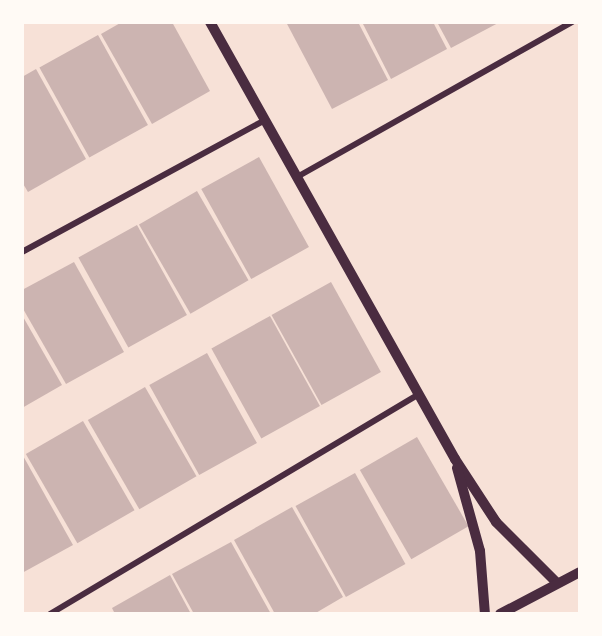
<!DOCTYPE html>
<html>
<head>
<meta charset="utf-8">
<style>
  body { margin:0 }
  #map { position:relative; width:602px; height:636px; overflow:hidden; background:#f7e1d7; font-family:"Public Sans",sans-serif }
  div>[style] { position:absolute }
  .building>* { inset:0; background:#ccb4b1; transform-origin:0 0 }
  .minor>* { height:6px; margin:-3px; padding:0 3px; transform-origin:3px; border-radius:3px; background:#4a2c40 }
  .tertiary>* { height:10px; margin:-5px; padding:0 5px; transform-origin:5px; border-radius:5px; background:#4a2c40 }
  span { translate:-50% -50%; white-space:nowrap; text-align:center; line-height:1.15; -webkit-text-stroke:4.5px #fffaf5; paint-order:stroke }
  .frame { position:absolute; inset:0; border:24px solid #fffaf5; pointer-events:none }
</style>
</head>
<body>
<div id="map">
  <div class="building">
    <i style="clip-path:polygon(122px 22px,172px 22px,210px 91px,152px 124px,101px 34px)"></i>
    <i style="clip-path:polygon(286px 22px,358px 22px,388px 80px,332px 109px)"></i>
    <i style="clip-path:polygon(362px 22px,433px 22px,447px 49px,391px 79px)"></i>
    <i style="clip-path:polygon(437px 22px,500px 22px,451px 48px)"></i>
    <i style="left:98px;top:35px;width:103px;height:67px;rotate:61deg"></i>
    <i style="clip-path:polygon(36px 69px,86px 159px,28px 192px,22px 182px,22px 77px)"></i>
    <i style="left:259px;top:157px;width:103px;height:66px;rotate:61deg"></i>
    <i style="left:197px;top:191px;width:103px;height:67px;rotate:60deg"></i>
    <i style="left:137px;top:225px;width:103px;height:67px;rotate:61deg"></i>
    <i style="clip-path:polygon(74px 262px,124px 352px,66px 384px,22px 307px,22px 290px)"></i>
    <i style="left:331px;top:282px;width:103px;height:68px;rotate:61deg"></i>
    <i style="clip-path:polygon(22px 315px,62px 385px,22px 408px)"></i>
    <i style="left:270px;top:316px;width:103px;height:67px;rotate:61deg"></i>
    <i style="left:207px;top:353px;width:103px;height:66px;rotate:61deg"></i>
    <i style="left:145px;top:387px;width:103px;height:66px;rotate:60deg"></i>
    <i style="left:83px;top:421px;width:103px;height:66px;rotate:60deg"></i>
    <i style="left:417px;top:437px;width:103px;height:66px;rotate:60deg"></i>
    <i style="clip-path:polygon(22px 454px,73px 545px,22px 573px)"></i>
    <i style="left:355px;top:473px;width:104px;height:68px;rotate:61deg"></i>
    <i style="clip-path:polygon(292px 507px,343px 597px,314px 614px,275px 614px,234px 540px)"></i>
    <i style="clip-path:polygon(231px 542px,271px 614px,194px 614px,172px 574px)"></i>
    <i style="clip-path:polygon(170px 575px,191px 614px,115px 614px,112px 608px)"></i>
  </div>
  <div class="minor">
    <i style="left:297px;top:177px;width:316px;rotate:-29.4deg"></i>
    <i style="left:22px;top:252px;width:277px;rotate:-28.5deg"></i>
    <i style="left:50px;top:614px;width:430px;rotate:-30.8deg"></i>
  </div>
  <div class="tertiary">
    <i style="left:210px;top:22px;width:501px;rotate:60.72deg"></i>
    <i style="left:455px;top:459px;width:75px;rotate:56.9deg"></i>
    <i style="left:496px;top:522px;width:86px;rotate:45deg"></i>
    <i style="left:457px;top:468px;width:86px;rotate:74.5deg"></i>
    <i style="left:480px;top:551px;width:63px;rotate:85.5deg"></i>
    <i style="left:500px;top:614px;width:90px;rotate:-27.7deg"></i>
  </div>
  <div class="frame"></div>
</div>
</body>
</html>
